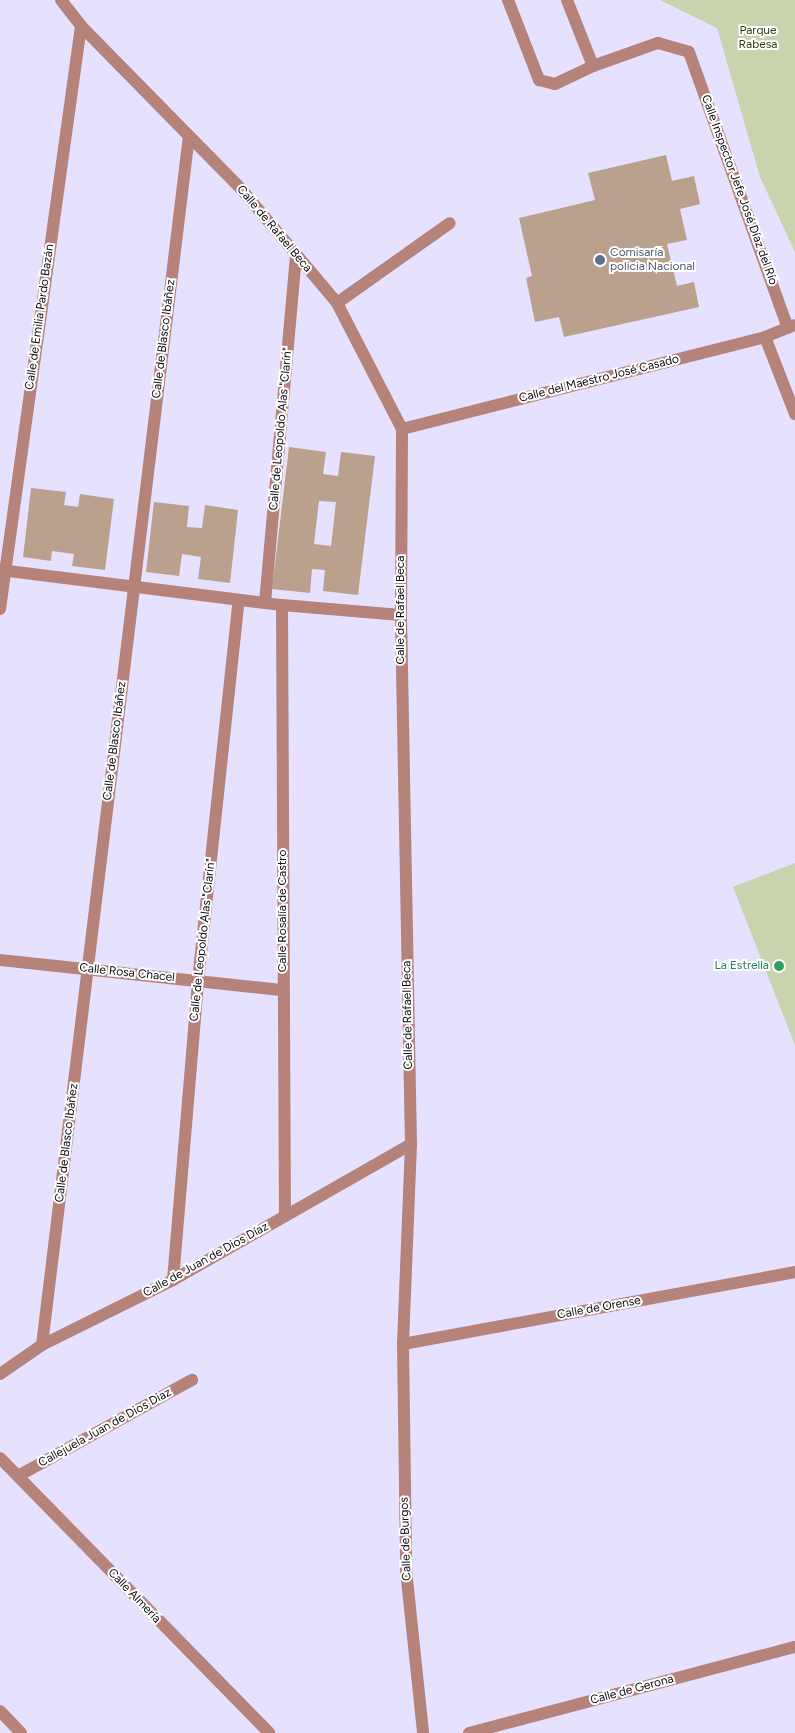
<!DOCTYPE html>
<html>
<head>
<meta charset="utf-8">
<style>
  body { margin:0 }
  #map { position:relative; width:795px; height:1733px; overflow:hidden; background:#e6e1ff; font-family:Figtree,sans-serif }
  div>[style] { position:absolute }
  .green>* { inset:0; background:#c9d3ad }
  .building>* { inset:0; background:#baa18e }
  .minor>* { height:12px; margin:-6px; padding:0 6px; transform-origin:6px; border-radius:6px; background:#b58379 }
  .dots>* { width:14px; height:14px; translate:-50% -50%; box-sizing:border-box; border:2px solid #fff; border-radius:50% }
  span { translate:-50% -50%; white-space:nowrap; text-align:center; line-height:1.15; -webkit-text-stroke:4px #fff; paint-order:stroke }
  .park-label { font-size:12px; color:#343d10 }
  .street-label { font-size:12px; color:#0d0b14 }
  .service-label { font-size:12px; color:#4e5e75 }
  .left { translate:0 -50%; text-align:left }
  .leisure-label { font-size:12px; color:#27864d }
  .right { translate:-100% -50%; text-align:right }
</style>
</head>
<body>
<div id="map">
  <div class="green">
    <i style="clip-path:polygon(660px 0,795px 0,795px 252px,760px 177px,717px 28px)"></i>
    <i style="clip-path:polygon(795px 863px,795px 1045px,733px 887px)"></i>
  </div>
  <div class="building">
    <i style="clip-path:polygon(666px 155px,672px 181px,694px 176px,700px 204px,680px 209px,687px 240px,667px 244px,677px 286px,694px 282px,699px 307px,564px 337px,559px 317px,535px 322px,526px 278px,532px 276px,519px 218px,595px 200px,588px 173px)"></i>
    <i style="clip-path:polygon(evenodd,289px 447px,326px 452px,323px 474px,338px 476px,341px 452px,375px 456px,358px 595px,323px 591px,325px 570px,312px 569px,310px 593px,272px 589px,289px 447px,319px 501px,336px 502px,331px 546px,314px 544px,319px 501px)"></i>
    <i style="clip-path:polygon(31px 488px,66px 492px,64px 505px,78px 507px,80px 494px,114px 499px,105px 570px,72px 566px,74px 554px,52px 551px,51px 561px,23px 557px)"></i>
    <i style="clip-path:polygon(154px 502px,189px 506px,187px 527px,202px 528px,205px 505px,238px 510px,230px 583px,198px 579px,201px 557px,182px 554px,179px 576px,146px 572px)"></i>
  </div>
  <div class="minor">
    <i style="left:61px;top:0;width:33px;rotate:52deg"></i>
    <i style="left:81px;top:26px;width:230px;rotate:45.5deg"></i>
    <i style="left:242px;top:190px;width:148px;rotate:49.9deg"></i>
    <i style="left:337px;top:303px;width:142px;rotate:62.7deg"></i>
    <i style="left:402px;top:429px;width:186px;rotate:90.3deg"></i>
    <i style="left:401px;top:615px;width:529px;rotate:88.92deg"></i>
    <i style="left:411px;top:1144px;width:200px;rotate:92.3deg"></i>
    <i style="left:403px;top:1344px;width:226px;rotate:89.2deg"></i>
    <i style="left:406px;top:1570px;width:164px;rotate:84deg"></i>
    <i style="left:508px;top:0;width:86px;rotate:68.8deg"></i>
    <i style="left:539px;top:80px;width:16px;rotate:14deg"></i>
    <i style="left:555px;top:84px;width:42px;rotate:-25.3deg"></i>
    <i style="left:593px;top:66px;width:69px;rotate:-19.5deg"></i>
    <i style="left:658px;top:43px;width:32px;rotate:16deg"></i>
    <i style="left:689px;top:52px;width:293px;rotate:70.3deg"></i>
    <i style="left:567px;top:0;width:71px;rotate:68.5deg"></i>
    <i style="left:337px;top:303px;width:138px;rotate:-35.3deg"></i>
    <i style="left:765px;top:337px;width:83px;rotate:68.7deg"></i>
    <i style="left:402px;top:429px;width:374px;rotate:-14.2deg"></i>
    <i style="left:765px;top:337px;width:31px;rotate:-22deg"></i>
    <i style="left:0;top:570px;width:284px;rotate:7.1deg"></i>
    <i style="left:282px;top:605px;width:119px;rotate:4.8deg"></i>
    <i style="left:265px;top:603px;width:349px;rotate:-84.9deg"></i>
    <i style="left:282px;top:605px;width:611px;rotate:89.72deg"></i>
    <i style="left:0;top:609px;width:589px;rotate:-82.09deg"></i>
    <i style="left:0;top:960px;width:285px;rotate:6.1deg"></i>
    <i style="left:173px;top:1280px;width:300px;rotate:-85.2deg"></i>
    <i style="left:198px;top:981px;width:383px;rotate:-83.9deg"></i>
    <i style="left:403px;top:1344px;width:399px;rotate:-10.4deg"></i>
    <i style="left:42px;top:1345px;width:1218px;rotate:-83.07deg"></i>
    <i style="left:0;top:1374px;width:51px;rotate:-34.6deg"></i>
    <i style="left:42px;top:1345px;width:146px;rotate:-26.4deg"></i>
    <i style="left:173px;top:1280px;width:274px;rotate:-29.7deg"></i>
    <i style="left:0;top:1458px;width:385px;rotate:45.6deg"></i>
    <i style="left:18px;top:1476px;width:199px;rotate:-28.9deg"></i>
    <i style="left:0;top:1711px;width:30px;rotate:46deg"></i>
    <i style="left:469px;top:1733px;width:337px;rotate:-14.8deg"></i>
  </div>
  <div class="dots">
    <i style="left:600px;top:260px;background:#5c6f8a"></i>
    <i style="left:779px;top:966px;background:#2e9e5b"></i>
  </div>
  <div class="park-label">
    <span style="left:758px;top:38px">Parque<br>Rabesa</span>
  </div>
  <div class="street-label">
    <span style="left:739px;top:190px;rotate:70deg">Calle Inspector Jefe José Díaz del Río</span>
    <span style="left:274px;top:229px;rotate:50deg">Calle de Rafael Beca</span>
    <span style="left:40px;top:317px;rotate:-82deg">Calle de Emilia Pardo Bazán</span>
    <span style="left:164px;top:339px;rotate:-83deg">Calle de Blasco Ibáñez</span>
    <span style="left:599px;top:379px;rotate:-14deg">Calle del Maestro José Casado</span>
    <span style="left:281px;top:429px;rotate:-85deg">Calle de Leopoldo Alas "Clarín"</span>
    <span style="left:401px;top:610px;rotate:-90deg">Calle de Rafael Beca</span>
    <span style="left:115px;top:741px;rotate:-83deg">Calle de Blasco Ibáñez</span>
    <span style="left:283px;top:911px;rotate:-90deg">Calle Rosalía de Castro</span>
    <span style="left:203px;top:940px;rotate:-84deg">Calle de Leopoldo Alas "Clarín"</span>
    <span style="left:127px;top:973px;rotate:6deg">Calle Rosa Chacel</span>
    <span style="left:408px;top:1015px;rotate:-91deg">Calle de Rafael Beca</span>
    <span style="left:67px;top:1143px;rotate:-83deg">Calle de Blasco Ibáñez</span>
    <span style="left:206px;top:1260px;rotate:-29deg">Calle de Juan de Dios Díaz</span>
    <span style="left:599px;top:1308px;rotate:-10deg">Calle de Orense</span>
    <span style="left:105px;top:1428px;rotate:-29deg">Callejuela Juan de Dios Diaz</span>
    <span style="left:406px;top:1539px;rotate:-92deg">Calle de Burgos</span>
    <span style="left:134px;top:1596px;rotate:46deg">Calle Almería</span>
    <span style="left:632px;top:1690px;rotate:-15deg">Calle de Gerona</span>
  </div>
  <div class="service-label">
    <span class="left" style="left:610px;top:260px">Comisaría<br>policia Nacional</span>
  </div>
  <div class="leisure-label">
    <span class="right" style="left:769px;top:966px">La Estrella</span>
  </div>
</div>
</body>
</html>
